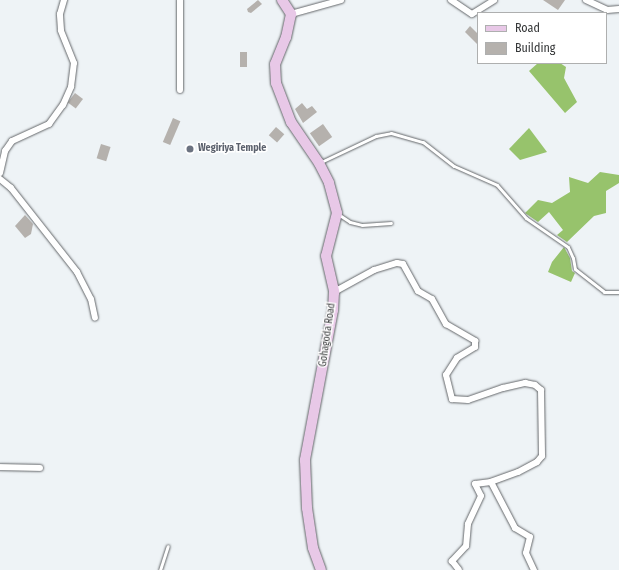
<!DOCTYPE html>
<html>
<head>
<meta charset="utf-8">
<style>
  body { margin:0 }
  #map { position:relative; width:619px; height:570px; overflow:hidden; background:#eef3f6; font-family:"Fira Sans Condensed",sans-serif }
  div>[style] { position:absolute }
  .forest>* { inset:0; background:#97c36c }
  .building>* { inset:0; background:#b5b1ad; transform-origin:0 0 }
  .roads { filter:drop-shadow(0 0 1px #64676a) drop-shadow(0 0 1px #64676a) }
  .service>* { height:3px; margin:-1.5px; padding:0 1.5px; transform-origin:1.5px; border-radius:1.5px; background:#fff }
  .minor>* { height:6px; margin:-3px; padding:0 3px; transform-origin:3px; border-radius:3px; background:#fff }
  .primary>* { height:10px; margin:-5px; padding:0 5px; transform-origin:5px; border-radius:5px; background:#e8c8e7 }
  .dots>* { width:11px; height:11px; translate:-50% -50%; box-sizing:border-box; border:2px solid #fff; border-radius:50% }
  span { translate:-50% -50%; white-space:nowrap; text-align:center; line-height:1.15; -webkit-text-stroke:3px #fff; paint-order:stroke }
  .worship-label { font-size:10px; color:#5b616d; font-weight:700 }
  .left { translate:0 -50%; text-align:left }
  .street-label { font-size:10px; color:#343637 }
  .legend { position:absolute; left:477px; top:12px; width:130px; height:52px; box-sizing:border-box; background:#fff; border:1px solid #aeafaf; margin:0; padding:5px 7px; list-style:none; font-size:12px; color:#343637 }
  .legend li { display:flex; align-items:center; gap:8px; height:20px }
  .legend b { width:20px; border:1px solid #aeafaf }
</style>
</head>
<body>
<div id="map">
  <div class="forest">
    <i style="clip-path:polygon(538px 63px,560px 63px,566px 67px,564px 78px,577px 102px,565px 113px,529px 71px)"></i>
    <i style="clip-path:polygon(529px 128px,547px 152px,520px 160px,509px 149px)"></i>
    <i style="clip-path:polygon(600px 172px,619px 175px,619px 183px,606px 191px,606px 213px,594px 216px,567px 242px,557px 235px,563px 230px,549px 212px,538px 222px,525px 213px,538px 200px,552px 203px,570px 192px,569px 177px,588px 183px)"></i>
    <i style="clip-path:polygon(564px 247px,570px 258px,572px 271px,575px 273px,571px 282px,548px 272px,552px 262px)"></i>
  </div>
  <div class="building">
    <i style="clip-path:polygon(258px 0,262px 4px,251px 13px,248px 12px,247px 9px)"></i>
    <i style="clip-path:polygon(543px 0,565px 0,558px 10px)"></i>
    <i style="clip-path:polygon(470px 26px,478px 34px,478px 45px,465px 32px)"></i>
    <i style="left:240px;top:52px;width:7px;height:15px"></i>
    <i style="left:75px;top:93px;width:10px;height:12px;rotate:37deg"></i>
    <i style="clip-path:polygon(302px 103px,307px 109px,312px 106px,317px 112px,303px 123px,295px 109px)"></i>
    <i style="left:173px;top:118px;width:8px;height:26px;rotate:23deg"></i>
    <i style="left:323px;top:124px;width:16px;height:16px;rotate:55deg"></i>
    <i style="left:276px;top:127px;width:11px;height:11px;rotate:41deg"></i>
    <i style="left:101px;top:144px;width:10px;height:15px;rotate:17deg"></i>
    <i style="clip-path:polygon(25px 215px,33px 224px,31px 234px,25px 238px,15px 226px)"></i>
  </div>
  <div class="roads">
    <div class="service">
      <i style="left:321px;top:162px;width:61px;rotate:-25.3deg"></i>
      <i style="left:376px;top:136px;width:15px;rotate:-11deg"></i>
      <i style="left:391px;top:133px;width:33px;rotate:16deg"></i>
      <i style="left:423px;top:142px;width:39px;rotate:38deg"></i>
      <i style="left:454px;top:166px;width:47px;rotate:23.8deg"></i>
      <i style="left:497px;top:185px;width:44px;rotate:48.7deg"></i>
      <i style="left:526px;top:218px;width:51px;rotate:34.6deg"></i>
      <i style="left:568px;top:247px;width:12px;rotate:66deg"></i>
      <i style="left:573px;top:258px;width:11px;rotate:80deg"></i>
      <i style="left:575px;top:269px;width:37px;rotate:38deg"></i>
      <i style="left:604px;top:292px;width:15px"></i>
      <i style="left:338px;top:214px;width:14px;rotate:34deg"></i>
      <i style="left:350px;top:222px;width:12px;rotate:14deg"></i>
      <i style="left:362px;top:225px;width:29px;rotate:-4deg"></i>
      <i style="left:160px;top:570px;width:25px;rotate:-72deg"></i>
    </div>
    <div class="minor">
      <i style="left:180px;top:0;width:90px;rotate:90deg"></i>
      <i style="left:451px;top:0;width:25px;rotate:34deg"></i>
      <i style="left:472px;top:14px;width:26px;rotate:-32deg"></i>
      <i style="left:586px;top:0;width:23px;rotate:25deg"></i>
      <i style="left:607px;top:10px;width:12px;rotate:-5deg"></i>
      <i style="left:291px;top:14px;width:52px;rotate:-15.6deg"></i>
      <i style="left:0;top:173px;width:23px;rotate:-77deg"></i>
      <i style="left:5px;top:151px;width:12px;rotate:-55deg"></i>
      <i style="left:12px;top:141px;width:41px;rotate:-24.7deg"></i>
      <i style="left:49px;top:124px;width:24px;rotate:-54deg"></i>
      <i style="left:63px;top:105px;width:20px;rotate:-66deg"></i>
      <i style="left:71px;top:87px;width:24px;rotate:-83deg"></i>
      <i style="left:74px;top:63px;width:35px;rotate:-112deg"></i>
      <i style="left:61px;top:30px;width:16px;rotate:-94deg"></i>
      <i style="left:60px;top:14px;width:15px;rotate:-74deg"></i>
      <i style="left:0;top:179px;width:14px;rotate:39deg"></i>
      <i style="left:11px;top:188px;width:107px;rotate:51.8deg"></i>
      <i style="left:77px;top:272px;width:30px;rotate:63deg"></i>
      <i style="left:91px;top:299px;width:19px;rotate:78deg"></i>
      <i style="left:334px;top:292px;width:46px;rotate:-28.8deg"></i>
      <i style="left:374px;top:270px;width:24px;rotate:-17deg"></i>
      <i style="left:397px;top:263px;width:6px;rotate:9deg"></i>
      <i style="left:403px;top:264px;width:31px;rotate:61deg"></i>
      <i style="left:418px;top:291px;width:16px;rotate:30deg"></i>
      <i style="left:432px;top:299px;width:29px;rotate:61deg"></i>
      <i style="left:446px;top:324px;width:34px;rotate:30deg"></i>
      <i style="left:475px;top:341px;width:6px;rotate:90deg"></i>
      <i style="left:475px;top:347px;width:21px;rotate:149deg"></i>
      <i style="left:457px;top:358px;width:20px;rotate:123deg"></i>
      <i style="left:446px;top:375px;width:25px;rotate:76deg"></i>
      <i style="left:452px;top:399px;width:16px;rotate:4deg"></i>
      <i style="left:468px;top:400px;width:37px;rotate:-19deg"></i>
      <i style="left:503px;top:388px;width:23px;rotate:-13deg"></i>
      <i style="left:525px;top:383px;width:10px;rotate:11deg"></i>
      <i style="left:535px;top:385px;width:8px;rotate:40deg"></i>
      <i style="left:541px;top:390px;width:66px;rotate:89.1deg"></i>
      <i style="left:542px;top:456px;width:8px;rotate:130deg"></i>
      <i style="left:537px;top:462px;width:21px;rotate:152deg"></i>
      <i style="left:518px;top:472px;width:29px;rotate:160deg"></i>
      <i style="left:491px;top:482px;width:16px;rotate:173deg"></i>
      <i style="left:475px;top:484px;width:13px;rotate:63deg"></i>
      <i style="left:481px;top:496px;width:31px;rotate:115deg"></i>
      <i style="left:468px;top:524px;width:22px;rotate:95deg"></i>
      <i style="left:466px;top:546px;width:21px;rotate:133deg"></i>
      <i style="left:452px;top:561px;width:11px;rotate:52deg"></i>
      <i style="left:0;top:467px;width:40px;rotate:1.4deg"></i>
      <i style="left:491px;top:482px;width:52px;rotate:62.4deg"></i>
      <i style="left:515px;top:528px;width:17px;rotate:31deg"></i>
      <i style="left:530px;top:537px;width:16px;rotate:104deg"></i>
      <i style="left:526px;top:553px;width:19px;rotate:65deg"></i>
    </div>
    <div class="primary">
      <i style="left:282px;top:0;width:17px;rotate:57deg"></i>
      <i style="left:291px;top:14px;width:24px;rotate:102deg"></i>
      <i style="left:286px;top:37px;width:29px;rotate:112deg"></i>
      <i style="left:275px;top:64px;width:19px;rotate:87deg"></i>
      <i style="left:276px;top:83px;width:42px;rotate:69deg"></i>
      <i style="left:291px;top:122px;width:50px;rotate:55.7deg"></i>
      <i style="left:319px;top:163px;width:22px;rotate:63deg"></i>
      <i style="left:329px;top:183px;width:31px;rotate:75deg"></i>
      <i style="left:337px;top:213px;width:44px;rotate:104.3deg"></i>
      <i style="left:326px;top:256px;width:37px;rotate:77deg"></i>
      <i style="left:334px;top:292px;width:18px;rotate:93deg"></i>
      <i style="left:333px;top:310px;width:153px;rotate:100.6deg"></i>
      <i style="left:305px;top:460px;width:48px;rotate:87.6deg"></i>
      <i style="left:307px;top:508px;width:40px;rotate:81.5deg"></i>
      <i style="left:313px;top:548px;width:23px;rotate:70deg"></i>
    </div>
  </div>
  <div class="dots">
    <i style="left:190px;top:149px;background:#6b7280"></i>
  </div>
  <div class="worship-label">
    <span class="left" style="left:198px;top:149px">Wegiriya Temple</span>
  </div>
  <div class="street-label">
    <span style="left:328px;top:335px;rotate:-82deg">Gohagoda Road</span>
  </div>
  <ul class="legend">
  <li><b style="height:5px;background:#e8c8e7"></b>Road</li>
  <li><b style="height:11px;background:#b5b1ad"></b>Building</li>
  </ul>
</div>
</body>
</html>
